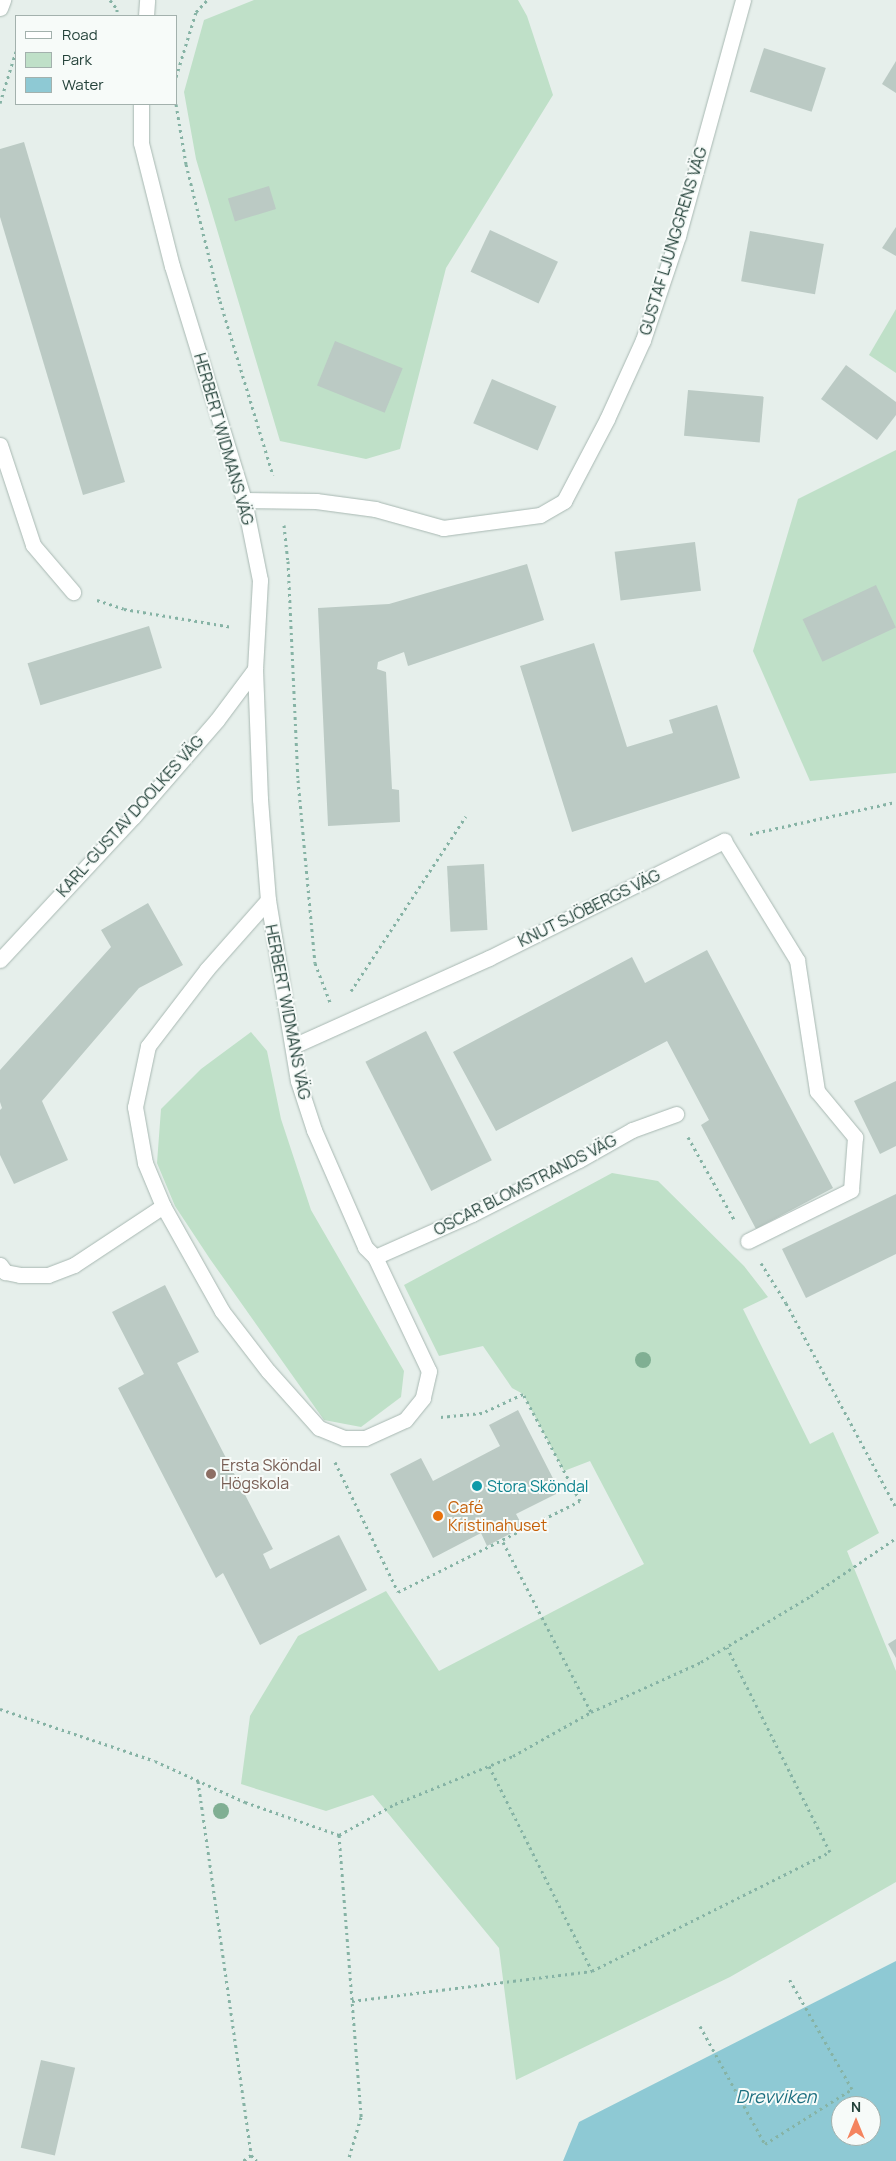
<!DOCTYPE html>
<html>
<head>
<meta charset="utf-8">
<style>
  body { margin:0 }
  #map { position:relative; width:896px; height:2161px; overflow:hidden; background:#e6efeb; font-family:Manrope,sans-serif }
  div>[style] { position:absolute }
  .green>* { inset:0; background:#bfe0c8 }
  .water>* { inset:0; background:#8ec9d4 }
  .building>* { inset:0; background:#bbcac4; transform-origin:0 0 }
  .path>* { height:3px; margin-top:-1.5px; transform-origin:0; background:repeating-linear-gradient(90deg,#86b3a5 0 2.5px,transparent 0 6.5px) }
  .roads { filter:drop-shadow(0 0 1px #a8b8b2) drop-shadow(0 0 1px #a8b8b2) }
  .lane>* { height:15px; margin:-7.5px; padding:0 7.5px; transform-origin:7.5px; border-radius:7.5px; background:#fff }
  .street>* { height:15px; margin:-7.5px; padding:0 7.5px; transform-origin:7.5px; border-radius:7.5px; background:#fff }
  .trees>* { width:16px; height:16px; margin:-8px; border-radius:50%; background:#80af93 }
  .dots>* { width:14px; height:14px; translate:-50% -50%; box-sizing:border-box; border:2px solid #f7fbf9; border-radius:50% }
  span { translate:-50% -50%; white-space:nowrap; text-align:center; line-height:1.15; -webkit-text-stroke:4px #f7fbf9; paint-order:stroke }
  .street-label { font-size:16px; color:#24423a }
  .education-label { font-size:16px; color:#785e54 }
  .left { translate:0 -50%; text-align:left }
  .culture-label { font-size:16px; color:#0d838f }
  .food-label { font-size:16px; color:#c56008 }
  .water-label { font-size:18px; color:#1c6f80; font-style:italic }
  .legend { position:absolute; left:15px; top:15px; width:162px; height:90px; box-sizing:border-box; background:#f7fbf9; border:1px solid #a3b1ad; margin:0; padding:6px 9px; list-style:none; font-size:15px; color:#24423a }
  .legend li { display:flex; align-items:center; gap:10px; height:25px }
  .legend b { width:25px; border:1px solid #a3b1ad }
  .north { position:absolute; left:831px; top:2096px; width:50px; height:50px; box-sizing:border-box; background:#f7fbf9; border:1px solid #a3b1ad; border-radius:50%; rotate:0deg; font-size:14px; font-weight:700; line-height:20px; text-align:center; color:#24423a }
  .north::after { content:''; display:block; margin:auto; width:18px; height:22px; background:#f4845f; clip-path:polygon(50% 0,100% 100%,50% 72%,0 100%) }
</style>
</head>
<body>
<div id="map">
  <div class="green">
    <i style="clip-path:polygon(254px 0,518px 0,527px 16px,553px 95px,446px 268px,400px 449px,366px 459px,280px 441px,196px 159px,184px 92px,204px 20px)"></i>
    <i style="clip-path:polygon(896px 309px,896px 373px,869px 355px)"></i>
    <i style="clip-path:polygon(896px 450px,896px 773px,810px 781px,753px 651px,798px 499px)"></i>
    <i style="clip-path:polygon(251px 1032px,267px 1051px,281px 1119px,311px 1210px,404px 1371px,401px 1397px,361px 1427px,324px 1420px,210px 1259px,175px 1206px,157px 1163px,161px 1109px,201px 1069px)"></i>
    <i style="clip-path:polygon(612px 1173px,658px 1181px,744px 1266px,768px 1297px,743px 1309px,810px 1444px,833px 1432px,879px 1533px,847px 1551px,896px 1671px,896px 1882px,730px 1977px,516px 2080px,499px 1948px,373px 1795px,326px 1811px,241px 1784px,250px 1716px,298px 1636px,386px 1591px,439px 1671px,644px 1564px,590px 1461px,564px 1471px,523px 1394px,512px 1388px,483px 1346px,439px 1356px,404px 1285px)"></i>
  </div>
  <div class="water">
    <i style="clip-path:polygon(evenodd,896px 1961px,896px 2161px,563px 2161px,579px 2122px,896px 1961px,841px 2106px,871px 2106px,871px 2136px,841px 2136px,841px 2106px)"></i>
  </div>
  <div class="building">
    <i style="left:764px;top:48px;width:65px;height:46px;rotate:18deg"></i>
    <i style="clip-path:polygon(896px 61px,896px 93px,882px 84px)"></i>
    <i style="clip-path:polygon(24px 142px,125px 482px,83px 495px,0 217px,0 149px)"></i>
    <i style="left:269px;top:186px;width:24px;height:43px;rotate:73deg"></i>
    <i style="clip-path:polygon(896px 227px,896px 256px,882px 248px)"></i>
    <i style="left:490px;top:230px;width:75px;height:46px;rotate:25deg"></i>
    <i style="left:750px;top:231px;width:75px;height:51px;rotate:10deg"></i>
    <i style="left:335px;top:341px;width:73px;height:48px;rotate:22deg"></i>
    <i style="clip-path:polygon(846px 365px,896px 402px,896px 415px,877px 440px,821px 399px)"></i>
    <i style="left:492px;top:379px;width:70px;height:48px;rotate:23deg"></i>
    <i style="left:688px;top:390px;width:76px;height:46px;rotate:5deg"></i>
    <i style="left:695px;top:542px;width:49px;height:81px;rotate:83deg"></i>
    <i style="clip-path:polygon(527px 564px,544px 620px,408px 666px,404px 652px,378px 662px,377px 669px,386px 672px,392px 789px,399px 790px,400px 822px,328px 826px,318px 608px,389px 604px)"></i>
    <i style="left:876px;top:585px;width:47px;height:81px;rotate:65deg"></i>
    <i style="left:149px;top:626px;width:44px;height:127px;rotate:73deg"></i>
    <i style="clip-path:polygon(594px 643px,627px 747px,673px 733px,669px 720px,717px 705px,740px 778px,572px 832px,520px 666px)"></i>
    <i style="left:484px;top:864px;width:66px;height:37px;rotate:87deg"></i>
    <i style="clip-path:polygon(148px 903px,183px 965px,139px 988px,42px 1101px,68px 1160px,14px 1184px,0 1155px,0 1110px,2px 1108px,0 1102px,0 1070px,111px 947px,101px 930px)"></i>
    <i style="clip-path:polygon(707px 950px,833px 1188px,756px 1229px,701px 1125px,709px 1120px,667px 1041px,496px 1131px,453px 1052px,632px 957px,645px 983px)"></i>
    <i style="left:426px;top:1031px;width:145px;height:68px;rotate:63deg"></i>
    <i style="clip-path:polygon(896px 1081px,896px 1146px,880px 1154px,854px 1101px)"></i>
    <i style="clip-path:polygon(896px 1194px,896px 1254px,806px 1298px,782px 1249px)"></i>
    <i style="clip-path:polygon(165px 1285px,199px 1352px,177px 1363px,273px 1549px,263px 1554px,270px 1569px,339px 1535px,367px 1590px,260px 1645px,223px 1573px,216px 1578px,118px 1388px,144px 1374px,112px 1312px)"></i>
    <i style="clip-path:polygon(518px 1410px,560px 1492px,516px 1514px,523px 1527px,487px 1546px,481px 1533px,433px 1558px,390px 1474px,421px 1458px,433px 1481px,500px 1446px,489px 1425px)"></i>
    <i style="clip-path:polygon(896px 1639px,896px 1658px,888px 1644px)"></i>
    <i style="left:41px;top:2060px;width:35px;height:90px;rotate:13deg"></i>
  </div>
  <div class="path">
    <i style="left:110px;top:0;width:11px;rotate:52deg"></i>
    <i style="left:117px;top:9px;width:7px;rotate:90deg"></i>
    <i style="left:176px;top:77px;width:68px;rotate:-72.9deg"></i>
    <i style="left:196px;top:12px;width:16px;rotate:-47deg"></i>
    <i style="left:0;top:103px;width:54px;rotate:-72.9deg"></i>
    <i style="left:176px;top:104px;width:61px;rotate:80.5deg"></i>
    <i style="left:186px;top:164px;width:141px;rotate:76.1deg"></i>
    <i style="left:220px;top:301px;width:182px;rotate:73.1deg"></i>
    <i style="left:284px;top:525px;width:36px;rotate:84deg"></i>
    <i style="left:288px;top:561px;width:219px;rotate:87.4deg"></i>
    <i style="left:298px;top:780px;width:184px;rotate:84.7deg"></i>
    <i style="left:315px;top:963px;width:42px;rotate:69deg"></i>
    <i style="left:97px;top:600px;width:28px;rotate:18deg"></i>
    <i style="left:124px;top:609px;width:110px;rotate:9.4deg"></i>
    <i style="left:750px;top:834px;width:149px;rotate:-12.4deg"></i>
    <i style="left:351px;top:991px;width:209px;rotate:-56.7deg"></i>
    <i style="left:688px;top:1137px;width:96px;rotate:60.8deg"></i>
    <i style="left:761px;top:1263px;width:47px;rotate:58deg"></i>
    <i style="left:786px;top:1303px;width:232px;rotate:61.7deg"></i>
    <i style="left:335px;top:1462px;width:144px;rotate:64.1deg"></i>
    <i style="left:398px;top:1592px;width:203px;rotate:-26.6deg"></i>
    <i style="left:580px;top:1501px;width:121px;rotate:-118deg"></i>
    <i style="left:523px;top:1394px;width:45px;rotate:155.1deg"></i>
    <i style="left:482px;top:1413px;width:42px;rotate:174.6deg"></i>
    <i style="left:503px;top:1542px;width:191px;rotate:62.6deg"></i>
    <i style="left:0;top:1709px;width:163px;rotate:18.5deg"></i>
    <i style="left:155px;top:1761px;width:99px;rotate:24.5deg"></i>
    <i style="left:245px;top:1802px;width:100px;rotate:19.3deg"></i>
    <i style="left:339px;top:1835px;width:64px;rotate:-29deg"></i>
    <i style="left:395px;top:1804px;width:127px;rotate:-22.1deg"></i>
    <i style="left:513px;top:1756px;width:90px;rotate:-29.4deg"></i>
    <i style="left:591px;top:1712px;width:121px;rotate:-24.4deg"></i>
    <i style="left:701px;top:1662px;width:128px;rotate:-31deg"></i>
    <i style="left:811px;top:1596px;width:103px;rotate:-34.3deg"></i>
    <i style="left:489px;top:1766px;width:229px;rotate:63.3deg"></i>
    <i style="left:592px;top:1971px;width:266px;rotate:-26.6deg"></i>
    <i style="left:830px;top:1852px;width:229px;rotate:-116.7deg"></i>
    <i style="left:198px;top:1781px;width:378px;rotate:81.9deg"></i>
    <i style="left:251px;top:2155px;width:10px;rotate:143deg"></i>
    <i style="left:339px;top:1835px;width:283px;rotate:85.5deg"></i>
    <i style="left:361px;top:2117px;width:46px;rotate:106.5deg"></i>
    <i style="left:352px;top:2001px;width:242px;rotate:-7.1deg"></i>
    <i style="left:700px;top:2026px;width:135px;rotate:61.2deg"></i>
    <i style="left:765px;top:2144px;width:103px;rotate:-32.3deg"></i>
    <i style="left:852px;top:2089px;width:129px;rotate:-119.7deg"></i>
    <i style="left:251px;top:2155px;width:8px;rotate:45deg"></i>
  </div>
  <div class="roads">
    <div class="lane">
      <i style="left:724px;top:841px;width:140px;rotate:58.5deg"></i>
      <i style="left:797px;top:960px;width:133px;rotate:81.3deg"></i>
      <i style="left:817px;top:1091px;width:60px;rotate:50.4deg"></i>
      <i style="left:855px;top:1137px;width:53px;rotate:94.3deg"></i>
      <i style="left:851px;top:1190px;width:115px;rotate:153.7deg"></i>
    </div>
    <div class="street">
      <i style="left:0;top:8px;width:9px;rotate:-69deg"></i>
      <i style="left:146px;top:16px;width:16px;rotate:-86deg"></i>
      <i style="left:141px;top:104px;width:39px;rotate:90deg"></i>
      <i style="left:141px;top:143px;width:127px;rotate:75.9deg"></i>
      <i style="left:172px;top:266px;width:245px;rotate:72.9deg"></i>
      <i style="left:244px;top:500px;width:82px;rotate:78.7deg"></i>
      <i style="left:260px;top:580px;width:89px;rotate:93.2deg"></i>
      <i style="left:255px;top:669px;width:130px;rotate:87.8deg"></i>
      <i style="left:260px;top:799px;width:101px;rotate:85.5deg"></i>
      <i style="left:268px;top:900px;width:183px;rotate:80.6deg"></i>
      <i style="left:298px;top:1081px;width:52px;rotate:71.9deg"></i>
      <i style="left:314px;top:1130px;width:128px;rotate:66.4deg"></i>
      <i style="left:365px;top:1247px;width:14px;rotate:45deg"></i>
      <i style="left:375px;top:1257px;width:126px;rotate:64.7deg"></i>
      <i style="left:429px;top:1371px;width:28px;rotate:103deg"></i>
      <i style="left:423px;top:1398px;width:28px;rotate:129deg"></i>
      <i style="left:405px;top:1420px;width:44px;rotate:155.8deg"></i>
      <i style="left:365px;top:1438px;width:21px;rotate:180deg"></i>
      <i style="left:344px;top:1438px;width:27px;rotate:-158deg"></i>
      <i style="left:319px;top:1428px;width:76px;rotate:-131.8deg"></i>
      <i style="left:268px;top:1371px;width:76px;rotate:-127.5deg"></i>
      <i style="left:222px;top:1311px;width:120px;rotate:-119.3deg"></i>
      <i style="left:163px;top:1206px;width:47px;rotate:-112.7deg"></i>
      <i style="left:145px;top:1163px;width:57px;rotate:-100.1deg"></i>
      <i style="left:135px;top:1107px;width:62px;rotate:-78deg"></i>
      <i style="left:148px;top:1046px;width:97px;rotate:-52.5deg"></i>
      <i style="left:207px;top:969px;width:92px;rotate:-48.5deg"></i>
      <i style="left:0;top:445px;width:105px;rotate:71.7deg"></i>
      <i style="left:33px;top:545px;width:62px;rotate:49.6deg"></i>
      <i style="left:244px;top:500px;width:72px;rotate:0.8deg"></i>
      <i style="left:316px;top:501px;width:60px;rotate:7.7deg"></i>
      <i style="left:375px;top:509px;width:71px;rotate:15.6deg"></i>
      <i style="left:443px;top:528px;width:98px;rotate:-7.6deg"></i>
      <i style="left:540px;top:515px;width:28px;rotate:-30deg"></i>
      <i style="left:564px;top:501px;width:93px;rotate:-62.3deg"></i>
      <i style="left:607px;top:419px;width:87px;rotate:-65.5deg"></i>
      <i style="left:643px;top:340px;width:110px;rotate:-71.4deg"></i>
      <i style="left:678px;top:236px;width:245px;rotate:-74.6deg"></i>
      <i style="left:0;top:960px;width:195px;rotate:-47.1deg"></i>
      <i style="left:133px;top:817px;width:128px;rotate:-49.1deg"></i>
      <i style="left:217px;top:720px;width:64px;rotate:-53.3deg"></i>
      <i style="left:293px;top:1046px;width:215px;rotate:-24.2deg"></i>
      <i style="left:489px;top:958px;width:263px;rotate:-26.5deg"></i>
      <i style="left:375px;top:1257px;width:106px;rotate:-23.9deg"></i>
      <i style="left:472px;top:1214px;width:120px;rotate:-26.8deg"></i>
      <i style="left:579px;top:1160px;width:61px;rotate:-29.5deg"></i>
      <i style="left:632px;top:1130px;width:47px;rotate:-20deg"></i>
      <i style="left:0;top:1265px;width:9px;rotate:54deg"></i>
      <i style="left:5px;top:1272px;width:15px;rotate:11deg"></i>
      <i style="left:20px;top:1275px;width:28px"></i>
      <i style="left:48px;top:1275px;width:28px;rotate:-21deg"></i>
      <i style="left:74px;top:1265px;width:107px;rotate:-33.5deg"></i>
    </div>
  </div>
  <div class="trees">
    <i style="left:643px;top:1360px"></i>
    <i style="left:221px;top:1811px"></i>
  </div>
  <div class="dots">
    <i style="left:211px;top:1474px;background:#8d6e63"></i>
    <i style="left:477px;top:1486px;background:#0f9aa8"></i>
    <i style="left:438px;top:1516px;background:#e8710a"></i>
  </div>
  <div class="street-label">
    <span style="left:673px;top:241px;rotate:-73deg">GUSTAF LJUNGGRENS VÄG</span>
    <span style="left:224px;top:439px;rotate:74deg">HERBERT WIDMANS VÄG</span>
    <span style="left:130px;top:816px;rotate:-48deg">KARL-GUSTAV DOOLKES VÄG</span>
    <span style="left:589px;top:908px;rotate:-26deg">KNUT SJÖBERGS VÄG</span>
    <span style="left:288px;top:1012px;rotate:79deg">HERBERT WIDMANS VÄG</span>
    <span style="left:525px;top:1185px;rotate:-27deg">OSCAR BLOMSTRANDS VÄG</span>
  </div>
  <div class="education-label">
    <span class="left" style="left:221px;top:1474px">Ersta Sköndal<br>Högskola</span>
  </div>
  <div class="culture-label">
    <span class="left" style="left:487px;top:1486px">Stora Sköndal</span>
  </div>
  <div class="food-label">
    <span class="left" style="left:448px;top:1516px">Café<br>Kristinahuset</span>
  </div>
  <div class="water-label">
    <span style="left:776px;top:2096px">Drevviken</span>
  </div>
  <ul class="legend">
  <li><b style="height:6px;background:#fff"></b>Road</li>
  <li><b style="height:14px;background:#bfe0c8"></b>Park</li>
  <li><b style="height:14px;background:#8ec9d4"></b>Water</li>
  </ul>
  <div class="north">N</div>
</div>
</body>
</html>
